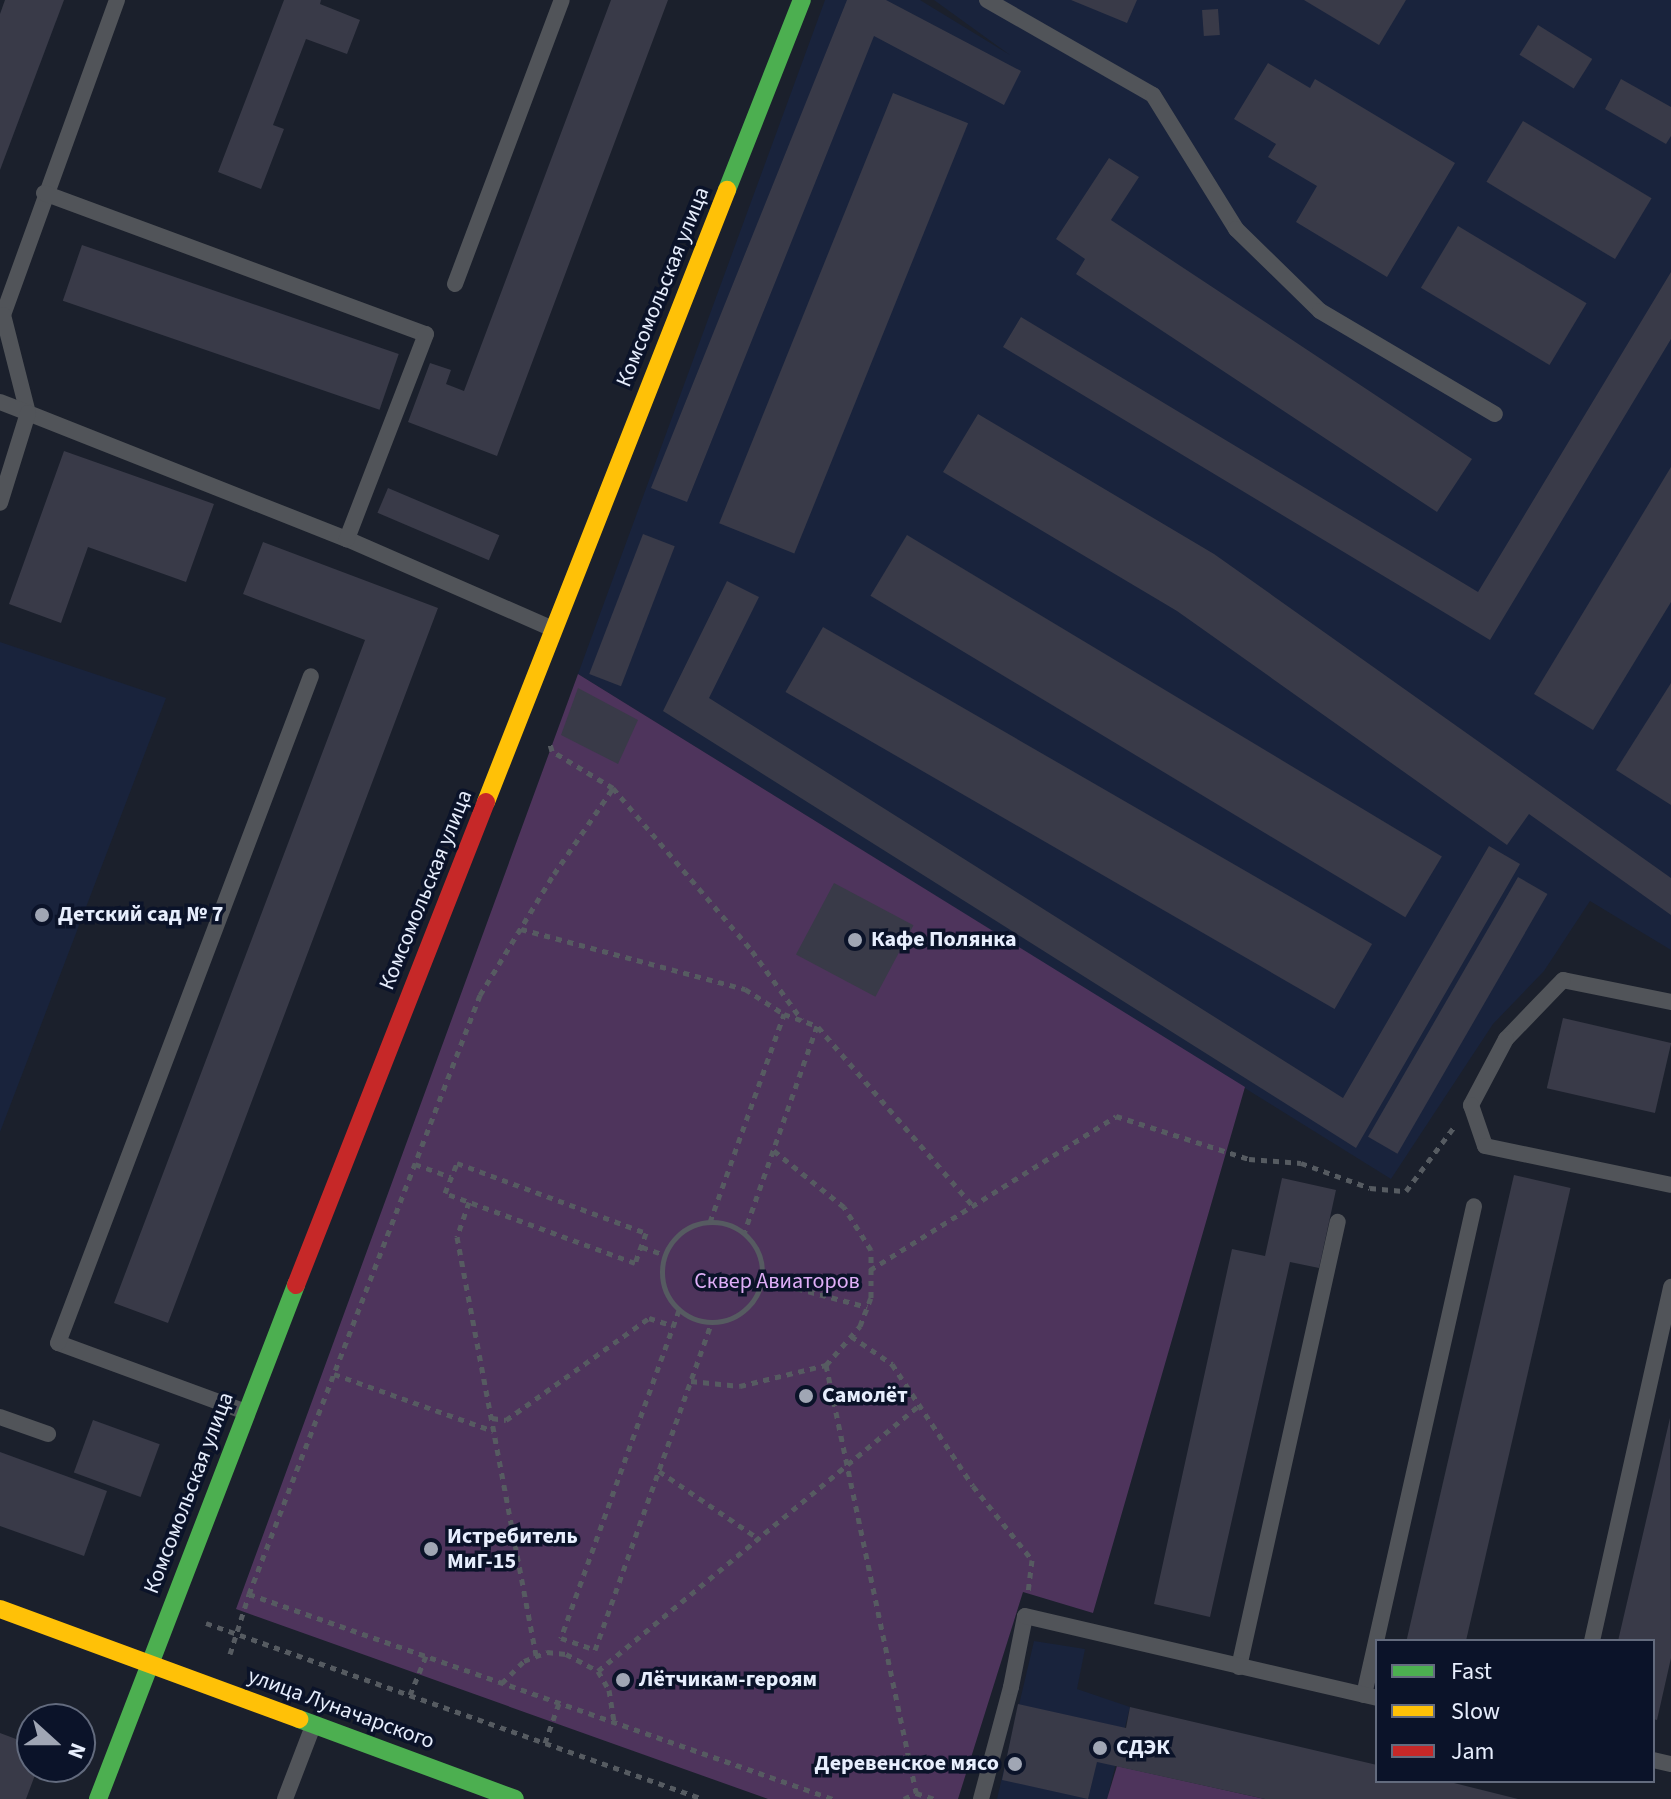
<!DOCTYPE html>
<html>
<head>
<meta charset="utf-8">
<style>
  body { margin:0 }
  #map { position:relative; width:1671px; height:1799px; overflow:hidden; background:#1b202c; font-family:"Source Sans 3",sans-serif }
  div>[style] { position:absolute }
  .built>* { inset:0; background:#19233c }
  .forest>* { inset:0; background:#4e345c }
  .building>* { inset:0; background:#393a48; transform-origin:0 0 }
  .path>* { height:5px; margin-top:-2.5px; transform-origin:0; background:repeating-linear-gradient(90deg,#565b61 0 6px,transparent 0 12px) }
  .path>.ring { margin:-2.5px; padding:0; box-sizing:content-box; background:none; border:5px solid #565b61; border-radius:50% }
  .lane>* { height:16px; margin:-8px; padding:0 8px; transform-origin:8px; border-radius:8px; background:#515459 }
  .fast>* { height:18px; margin:-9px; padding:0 9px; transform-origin:9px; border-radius:9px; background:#4caf50 }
  .slow>* { height:18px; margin:-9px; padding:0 9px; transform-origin:9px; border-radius:9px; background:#ffc107 }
  .jam>* { height:18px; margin:-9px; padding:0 9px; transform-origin:9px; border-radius:9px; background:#c62828 }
  .dots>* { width:22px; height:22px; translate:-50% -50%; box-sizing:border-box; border:4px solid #0b1329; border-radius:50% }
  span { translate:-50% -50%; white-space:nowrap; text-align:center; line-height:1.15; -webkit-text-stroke:7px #0b1329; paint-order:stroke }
  .street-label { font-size:22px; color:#e7eefd }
  .poi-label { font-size:22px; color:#e7eefd; font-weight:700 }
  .left { translate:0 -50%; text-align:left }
  .right { translate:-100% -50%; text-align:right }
  .park-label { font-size:22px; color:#dfaef7 }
  .legend { position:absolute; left:1375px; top:1639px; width:280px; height:144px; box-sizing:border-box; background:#0b1329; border:2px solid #636b7e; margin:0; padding:10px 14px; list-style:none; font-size:24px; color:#e7eefd }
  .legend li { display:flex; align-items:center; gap:16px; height:40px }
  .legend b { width:40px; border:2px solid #636b7e }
  .north { position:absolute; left:16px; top:1703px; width:80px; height:80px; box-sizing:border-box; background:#0b1329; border:2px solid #636b7e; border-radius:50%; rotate:111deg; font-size:22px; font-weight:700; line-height:32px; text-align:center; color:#e7eefd }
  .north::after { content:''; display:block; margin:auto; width:28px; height:36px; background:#a0a6b4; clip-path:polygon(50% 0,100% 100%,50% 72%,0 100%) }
</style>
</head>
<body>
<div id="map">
  <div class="built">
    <i style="clip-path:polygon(825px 0,920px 0,1010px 55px,934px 0,1671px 0,1671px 950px,1590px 901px,1544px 971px,1493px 1024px,1391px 1179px,578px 674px)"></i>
    <i style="clip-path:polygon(0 642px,166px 698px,0 1132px)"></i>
    <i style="clip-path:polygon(1034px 1641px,1085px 1649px,1077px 1689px,1130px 1707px,1107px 1799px,997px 1799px)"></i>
  </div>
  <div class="forest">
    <i style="clip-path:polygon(578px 674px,1245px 1087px,1093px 1613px,1023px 1592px,958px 1799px,768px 1799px,236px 1609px)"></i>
    <i style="clip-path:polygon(1117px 1766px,1265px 1799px,1107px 1799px)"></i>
  </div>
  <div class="building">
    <i style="clip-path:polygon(5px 0,64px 0,0 170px,0 14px)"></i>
    <i style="clip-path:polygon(284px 0,321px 0,320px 4px,360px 20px,347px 54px,306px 39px,273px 125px,284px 129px,261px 189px,218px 172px)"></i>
    <i style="clip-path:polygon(611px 0,668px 0,497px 456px,408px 422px,430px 363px,451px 370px,446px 384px,464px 391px)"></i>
    <i style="clip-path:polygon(847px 0,886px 0,1021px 71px,1004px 105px,874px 36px,687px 502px,651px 488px)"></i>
    <i style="clip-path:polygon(1071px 0,1137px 0,1127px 23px)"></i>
    <i style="clip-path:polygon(1304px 0,1406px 0,1379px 45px)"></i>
    <i style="left:1218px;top:9px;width:26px;height:16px;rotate:86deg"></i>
    <i style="left:1538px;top:25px;width:64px;height:35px;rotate:32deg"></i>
    <i style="clip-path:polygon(1268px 63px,1310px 88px,1315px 79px,1455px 163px,1387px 277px,1296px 222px,1317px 186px,1268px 157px,1276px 144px,1234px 119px)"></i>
    <i style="clip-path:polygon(1621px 79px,1671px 107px,1671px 136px,1666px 144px,1605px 109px)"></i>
    <i style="left:893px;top:93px;width:81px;height:464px;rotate:22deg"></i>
    <i style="left:1523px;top:121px;width:150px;height:71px;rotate:31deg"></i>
    <i style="clip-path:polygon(1109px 158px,1139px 177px,1111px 220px,1472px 459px,1437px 512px,1076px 274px,1085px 259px,1056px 239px)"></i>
    <i style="left:1458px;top:226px;width:150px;height:72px;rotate:31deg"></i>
    <i style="left:82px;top:245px;width:335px;height:59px;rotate:19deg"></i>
    <i style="clip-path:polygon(1671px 272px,1671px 339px,1490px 640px,1003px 347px,1021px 317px,1478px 592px)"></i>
    <i style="clip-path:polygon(978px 414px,1214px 554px,1671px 878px,1671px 915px,1529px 814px,1507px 845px,1177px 611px,943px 472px)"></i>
    <i style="clip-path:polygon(64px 451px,214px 504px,186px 582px,88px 547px,61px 623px,9px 604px)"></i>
    <i style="clip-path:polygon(1671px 467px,1671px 602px,1593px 730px,1534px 694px)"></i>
    <i style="left:388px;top:488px;width:121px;height:27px;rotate:23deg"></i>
    <i style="left:643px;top:534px;width:34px;height:150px;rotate:21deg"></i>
    <i style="left:907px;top:535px;width:624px;height:71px;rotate:31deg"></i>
    <i style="clip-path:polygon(263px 542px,438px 608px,168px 1323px,114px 1303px,365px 640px,243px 594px)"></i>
    <i style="clip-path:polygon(727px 581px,759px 597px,709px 698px,1343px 1098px,1489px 846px,1520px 864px,1356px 1148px,663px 711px)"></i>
    <i style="left:823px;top:627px;width:634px;height:75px;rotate:30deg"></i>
    <i style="clip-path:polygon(1671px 683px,1671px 805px,1616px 770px)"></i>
    <i style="clip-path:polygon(578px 688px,638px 720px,618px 764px,561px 735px)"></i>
    <i style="left:1518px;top:877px;width:34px;height:300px;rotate:30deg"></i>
    <i style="left:834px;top:883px;width:90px;height:81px;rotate:28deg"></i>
    <i style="left:1563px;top:1018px;width:111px;height:72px;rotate:13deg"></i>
    <i style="left:1514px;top:1175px;width:58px;height:479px;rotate:13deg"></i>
    <i style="clip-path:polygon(1282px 1178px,1336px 1190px,1319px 1268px,1290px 1262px,1210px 1617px,1154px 1604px,1232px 1249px,1265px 1256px)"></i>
    <i style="clip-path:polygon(1670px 1418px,1671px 1658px,1657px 1720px,1653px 1719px,1653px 1641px,1618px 1641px)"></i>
    <i style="left:93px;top:1420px;width:71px;height:56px;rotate:20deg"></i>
    <i style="clip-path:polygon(0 1452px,107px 1491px,84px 1556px,0 1526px)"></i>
    <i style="clip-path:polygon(1018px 1704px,1126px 1728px,1130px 1707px,1377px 1765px,1377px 1781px,1446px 1781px,1518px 1799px,1265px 1799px,1097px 1762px,1088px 1799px,1002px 1780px)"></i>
    <i style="clip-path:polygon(0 1733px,32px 1745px,32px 1767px,38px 1767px,26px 1799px,0 1799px)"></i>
  </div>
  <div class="path">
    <i style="left:613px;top:788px;width:214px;rotate:49.5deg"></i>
    <i style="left:752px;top:951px;width:85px;rotate:54.1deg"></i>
    <i style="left:521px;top:929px;width:232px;rotate:15deg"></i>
    <i style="left:745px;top:989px;width:46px;rotate:32.7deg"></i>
    <i style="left:818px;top:1027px;width:237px;rotate:49.1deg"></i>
    <i style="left:457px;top:1163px;width:202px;rotate:20.3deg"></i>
    <i style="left:646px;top:1233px;width:32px;rotate:110deg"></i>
    <i style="left:635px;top:1263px;width:202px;rotate:-159.8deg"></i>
    <i style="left:445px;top:1193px;width:32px;rotate:-68deg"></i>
    <i style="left:415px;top:1164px;width:38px;rotate:20deg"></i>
    <i style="left:469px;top:1202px;width:37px;rotate:109deg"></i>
    <i style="left:457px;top:1237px;width:426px;rotate:79.3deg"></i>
    <i style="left:710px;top:1222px;width:221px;rotate:-70.4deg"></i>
    <i style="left:784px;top:1014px;width:35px;rotate:20deg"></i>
    <i style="left:817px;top:1026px;width:219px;rotate:109.4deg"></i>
    <i class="ring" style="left:662px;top:1222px;width:95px;height:95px"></i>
    <i style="left:642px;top:1247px;width:24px;rotate:19deg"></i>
    <i style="left:870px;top:1270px;width:290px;rotate:-32deg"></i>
    <i style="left:1116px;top:1116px;width:140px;rotate:17.9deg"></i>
    <i style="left:1249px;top:1159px;width:52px;rotate:4.4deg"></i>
    <i style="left:1301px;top:1163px;width:73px;rotate:19.9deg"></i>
    <i style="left:1370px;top:1188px;width:36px;rotate:5deg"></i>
    <i style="left:1406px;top:1191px;width:80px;rotate:-53.1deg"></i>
    <i style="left:762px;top:1279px;width:109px;rotate:14.9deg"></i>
    <i style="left:679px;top:1310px;width:349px;rotate:109.8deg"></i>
    <i style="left:561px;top:1638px;width:36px;rotate:19deg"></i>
    <i style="left:595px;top:1650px;width:348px;rotate:-70.4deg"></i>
    <i style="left:851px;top:1336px;width:50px;rotate:34.3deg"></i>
    <i style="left:892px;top:1364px;width:146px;rotate:56.4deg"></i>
    <i style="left:973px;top:1486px;width:95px;rotate:51.4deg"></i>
    <i style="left:1032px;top:1560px;width:35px;rotate:97deg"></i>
    <i style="left:826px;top:1365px;width:437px;rotate:78.1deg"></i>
    <i style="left:334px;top:1374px;width:169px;rotate:19.7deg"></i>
    <i style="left:691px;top:1381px;width:49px;rotate:5.8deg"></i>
    <i style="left:740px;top:1386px;width:89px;rotate:-13.7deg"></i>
    <i style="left:826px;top:1365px;width:52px;rotate:-48.9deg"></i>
    <i style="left:860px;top:1326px;width:30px;rotate:-69deg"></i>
    <i style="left:871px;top:1298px;width:48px;rotate:-90deg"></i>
    <i style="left:871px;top:1250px;width:51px;rotate:-122.1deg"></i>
    <i style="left:844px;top:1207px;width:91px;rotate:-141.2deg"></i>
    <i style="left:492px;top:1418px;width:14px;rotate:8deg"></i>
    <i style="left:506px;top:1420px;width:176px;rotate:-35.5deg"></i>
    <i style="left:649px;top:1318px;width:25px;rotate:18deg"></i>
    <i style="left:659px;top:1471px;width:121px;rotate:34.2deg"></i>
    <i style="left:249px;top:1594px;width:619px;rotate:19.34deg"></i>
    <i style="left:206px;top:1623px;width:527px;rotate:19.5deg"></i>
    <i style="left:230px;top:1654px;width:63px;rotate:-72.4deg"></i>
    <i style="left:249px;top:1594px;width:642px;rotate:-68.91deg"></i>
    <i style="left:480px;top:995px;width:142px;rotate:-58.6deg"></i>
    <i style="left:554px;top:874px;width:104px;rotate:-55.5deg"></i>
    <i style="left:613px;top:788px;width:71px;rotate:-148.8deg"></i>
    <i style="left:552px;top:751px;width:7px;rotate:-106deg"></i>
    <i style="left:598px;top:1671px;width:417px;rotate:-39.6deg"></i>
    <i style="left:502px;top:1683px;width:31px;rotate:-45deg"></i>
    <i style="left:524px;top:1661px;width:25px;rotate:-21deg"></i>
    <i style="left:547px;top:1652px;width:19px;rotate:6deg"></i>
    <i style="left:566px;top:1654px;width:36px;rotate:28deg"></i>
    <i style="left:598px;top:1671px;width:22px;rotate:60deg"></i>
    <i style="left:609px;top:1690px;width:32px;rotate:81deg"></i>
    <i style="left:410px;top:1695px;width:42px;rotate:-67.7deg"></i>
    <i style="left:545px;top:1743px;width:42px;rotate:-70.7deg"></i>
    <i style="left:904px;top:1799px;width:13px;rotate:-27deg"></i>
    <i style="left:916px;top:1793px;width:19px;rotate:18deg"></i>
  </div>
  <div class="lane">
    <i style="left:117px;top:0;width:335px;rotate:109.9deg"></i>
    <i style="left:3px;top:315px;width:101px;rotate:75.7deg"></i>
    <i style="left:28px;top:413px;width:343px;rotate:21.6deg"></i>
    <i style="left:347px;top:539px;width:225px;rotate:23.6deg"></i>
    <i style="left:987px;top:0;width:191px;rotate:29.8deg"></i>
    <i style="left:1153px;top:95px;width:158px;rotate:58.2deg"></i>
    <i style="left:1236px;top:229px;width:117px;rotate:44.3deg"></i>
    <i style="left:1320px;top:311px;width:203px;rotate:30.5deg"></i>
    <i style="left:44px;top:193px;width:407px;rotate:20.3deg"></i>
    <i style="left:426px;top:334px;width:220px;rotate:111.1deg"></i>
    <i style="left:455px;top:284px;width:303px;rotate:-69.4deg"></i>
    <i style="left:0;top:402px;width:30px;rotate:21deg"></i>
    <i style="left:28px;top:413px;width:94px;rotate:107.3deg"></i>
    <i style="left:1671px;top:1002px;width:110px;rotate:-168.5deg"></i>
    <i style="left:1563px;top:980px;width:82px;rotate:134deg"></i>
    <i style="left:1506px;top:1039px;width:75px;rotate:117.9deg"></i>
    <i style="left:1471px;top:1105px;width:43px;rotate:71.1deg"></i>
    <i style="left:1485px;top:1146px;width:190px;rotate:11.8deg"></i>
    <i style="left:246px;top:1412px;width:200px;rotate:-159.8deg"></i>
    <i style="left:58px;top:1343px;width:713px;rotate:-69.23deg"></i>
    <i style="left:0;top:1417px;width:51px;rotate:19.5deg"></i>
    <i style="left:1592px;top:1641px;width:363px;rotate:-77.4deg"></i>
    <i style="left:1239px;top:1667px;width:456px;rotate:-77.5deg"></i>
    <i style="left:1364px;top:1695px;width:501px;rotate:-77.32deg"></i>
    <i style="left:1653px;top:1760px;width:18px;rotate:13deg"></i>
    <i style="left:285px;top:1799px;width:78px;rotate:-69deg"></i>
    <i style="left:981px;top:1799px;width:116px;rotate:-75deg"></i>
    <i style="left:1011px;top:1687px;width:72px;rotate:-78.8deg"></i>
    <i style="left:1025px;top:1616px;width:361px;rotate:13.1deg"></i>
  </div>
  <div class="fast">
    <i style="left:727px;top:190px;width:204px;rotate:-68.5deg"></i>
    <i style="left:299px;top:1719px;width:230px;rotate:20.3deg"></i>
    <i style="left:98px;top:1799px;width:551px;rotate:-68.93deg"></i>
  </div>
  <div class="slow">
    <i style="left:486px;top:802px;width:658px;rotate:-68.51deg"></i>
    <i style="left:0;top:1609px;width:319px;rotate:20.2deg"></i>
  </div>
  <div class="jam">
    <i style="left:296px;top:1285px;width:519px;rotate:-68.53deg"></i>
  </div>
  <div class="dots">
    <i style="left:42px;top:915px;background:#a0a6b4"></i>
    <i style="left:855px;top:940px;background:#a0a6b4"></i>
    <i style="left:806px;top:1396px;background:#a0a6b4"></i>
    <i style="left:431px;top:1549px;background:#a0a6b4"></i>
    <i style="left:623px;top:1680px;background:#a0a6b4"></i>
    <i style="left:1100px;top:1748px;background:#a0a6b4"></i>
    <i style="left:1015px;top:1764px;background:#a0a6b4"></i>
  </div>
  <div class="street-label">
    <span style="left:663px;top:287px;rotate:-68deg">Комсомольская улица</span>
    <span style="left:426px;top:890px;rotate:-68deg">Комсомольская улица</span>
    <span style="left:189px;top:1493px;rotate:-69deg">Комсомольская улица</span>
    <span style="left:341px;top:1709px;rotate:20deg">улица Луначарского</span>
  </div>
  <div class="poi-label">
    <span class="left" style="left:58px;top:915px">Детский сад № 7</span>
    <span class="left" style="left:871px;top:940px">Кафе Полянка</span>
    <span class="left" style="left:822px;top:1396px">Самолёт</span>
    <span class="left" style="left:447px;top:1549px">Истребитель<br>МиГ-15</span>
    <span class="left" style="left:639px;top:1680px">Лётчикам-героям</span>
    <span class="left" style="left:1116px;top:1748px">СДЭК</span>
    <span class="right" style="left:999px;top:1764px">Деревенское мясо</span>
  </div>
  <div class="park-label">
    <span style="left:777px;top:1282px">Сквер Авиаторов</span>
  </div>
  <ul class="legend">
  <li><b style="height:10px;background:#4caf50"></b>Fast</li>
  <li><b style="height:10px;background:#ffc107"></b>Slow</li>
  <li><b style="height:10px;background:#c62828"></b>Jam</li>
  </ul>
  <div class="north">N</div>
</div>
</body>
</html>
